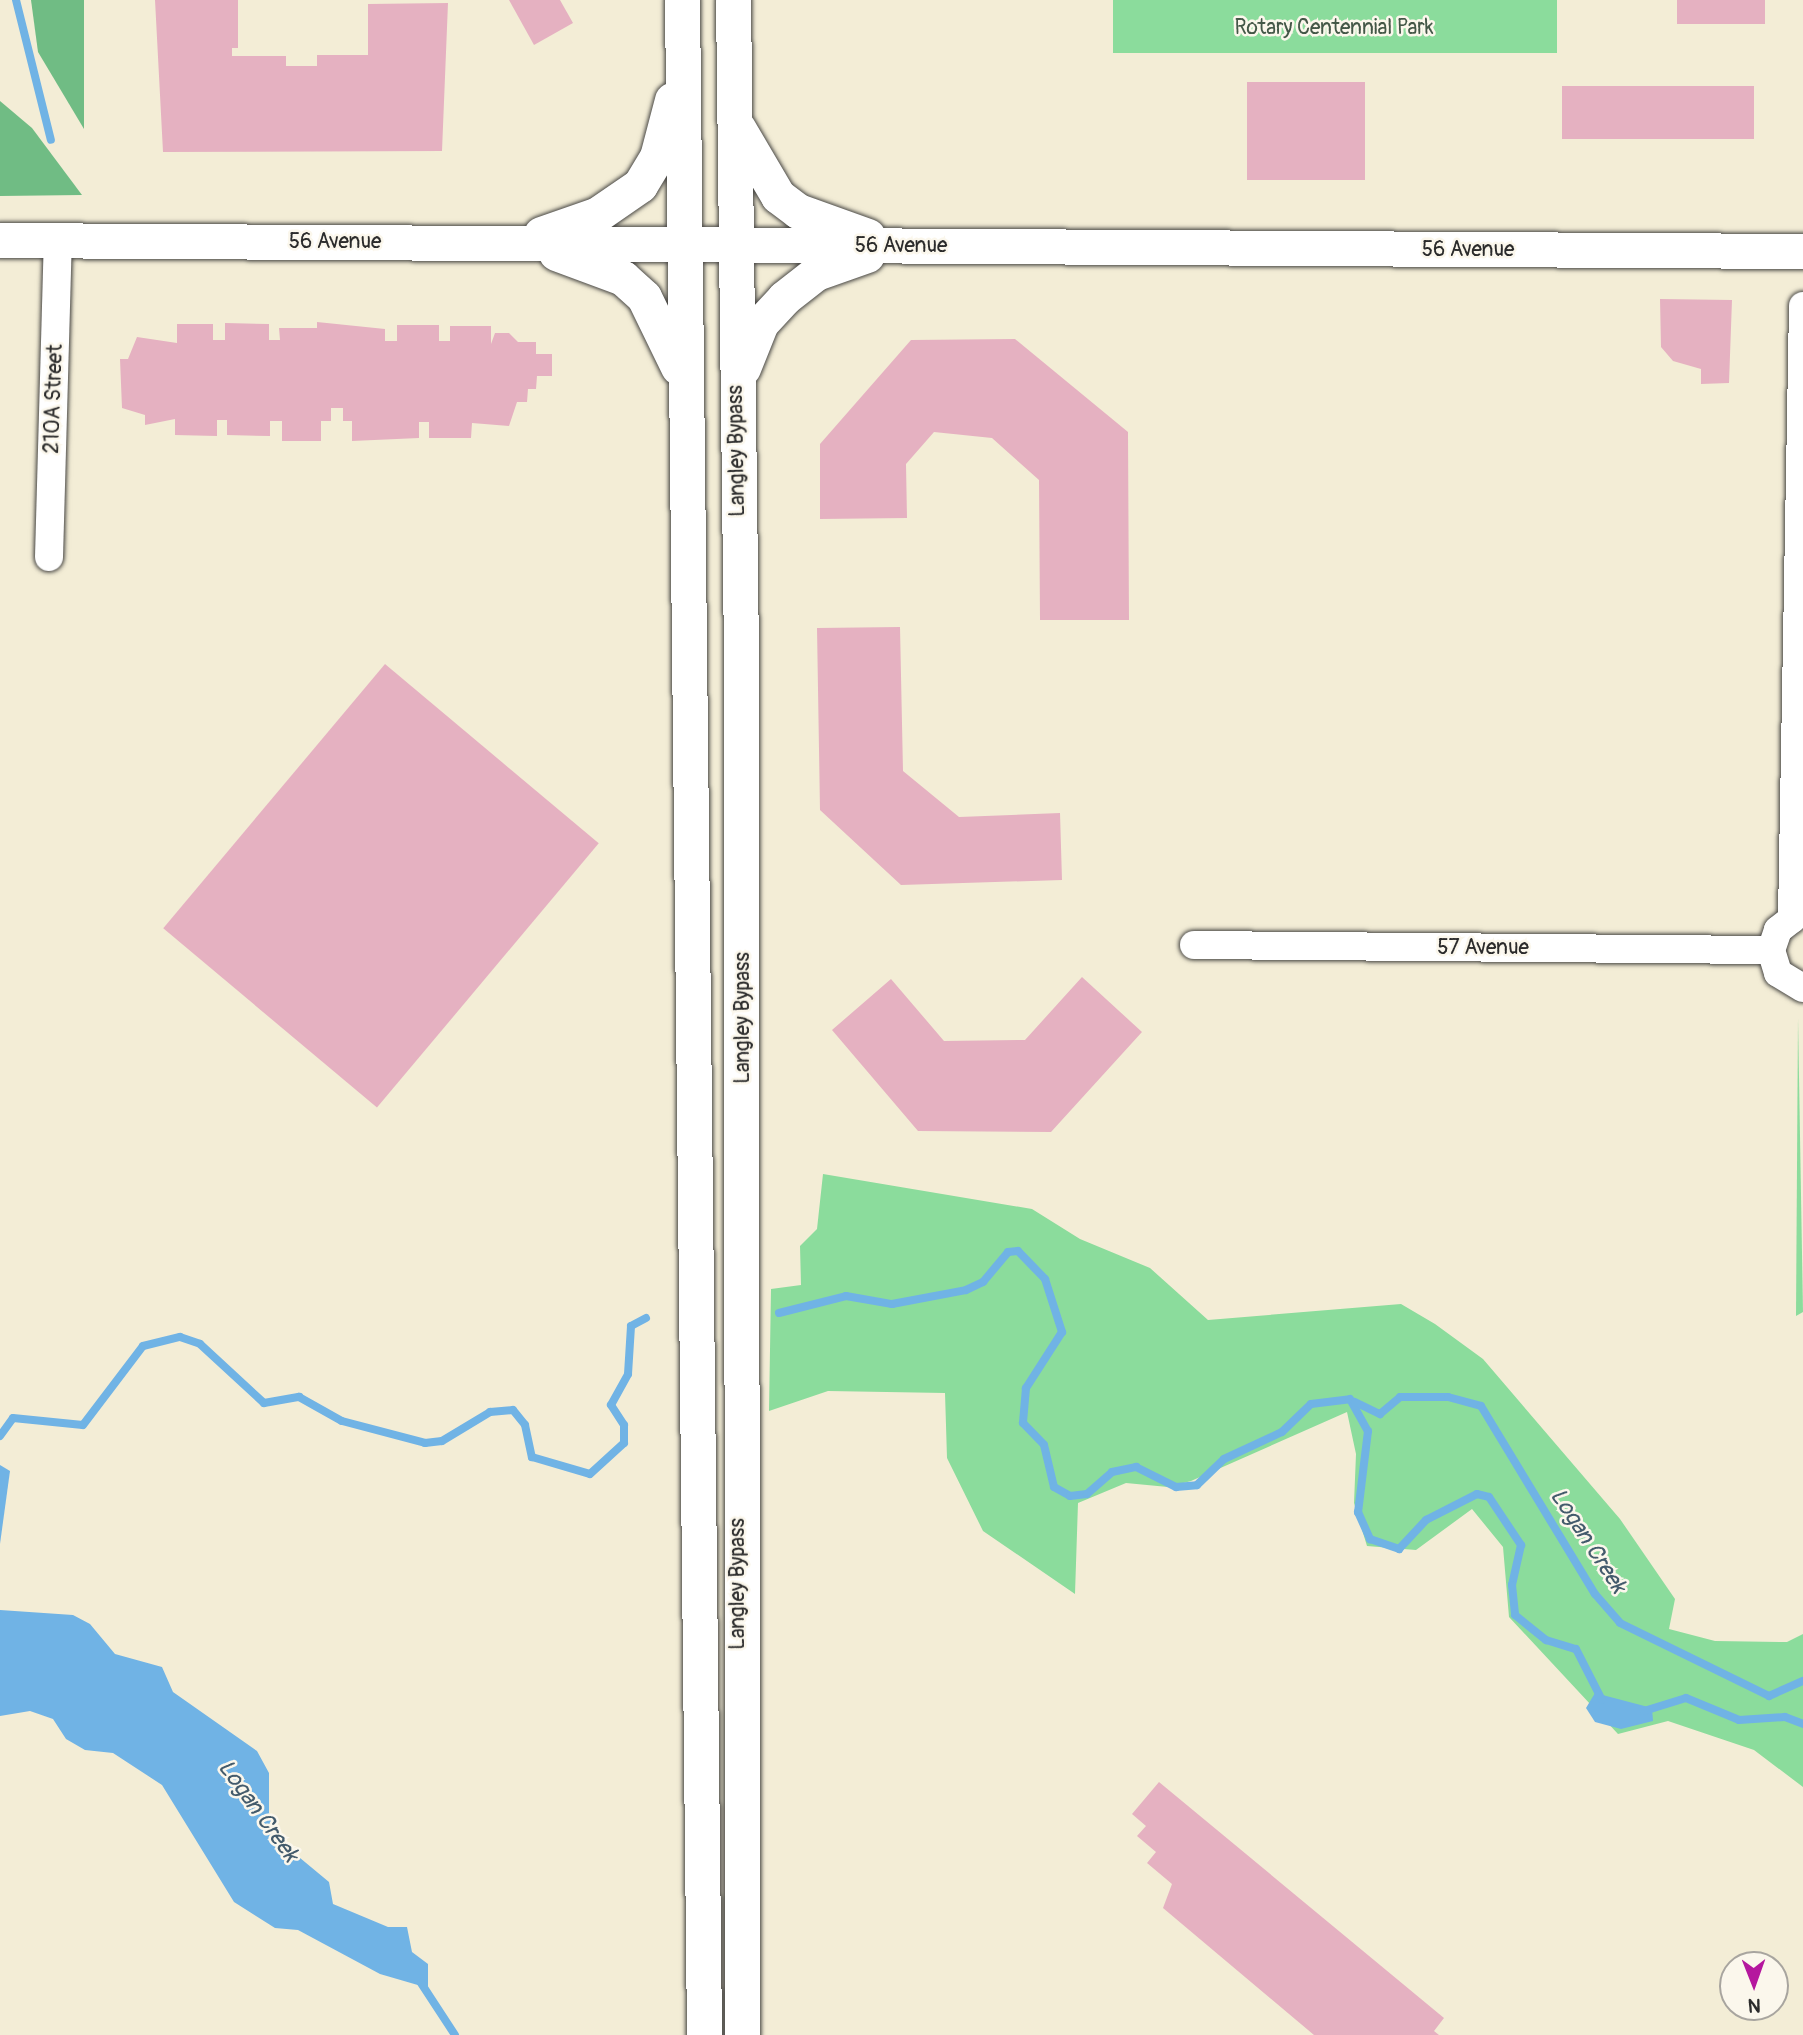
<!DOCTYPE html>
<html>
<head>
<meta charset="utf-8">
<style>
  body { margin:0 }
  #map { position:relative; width:1803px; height:2035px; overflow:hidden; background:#f3edd6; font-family:Pangolin,sans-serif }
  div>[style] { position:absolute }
  .green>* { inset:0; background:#8bdc9c; transform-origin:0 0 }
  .forest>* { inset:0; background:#70bc84 }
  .water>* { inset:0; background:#70b3e5 }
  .stream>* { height:8px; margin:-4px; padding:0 4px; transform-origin:4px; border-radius:4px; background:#70b3e5 }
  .building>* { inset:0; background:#e5b1c1; transform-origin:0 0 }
  .roads { filter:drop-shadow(0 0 2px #494845) drop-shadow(0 0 2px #494845) }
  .minor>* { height:28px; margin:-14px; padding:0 14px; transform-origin:14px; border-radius:14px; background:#fff }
  .major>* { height:35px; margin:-17.5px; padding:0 17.5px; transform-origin:17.5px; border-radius:17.5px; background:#fff }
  span { translate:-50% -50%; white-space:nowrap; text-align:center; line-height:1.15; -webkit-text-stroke:5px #fbf7ec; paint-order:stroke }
  .park-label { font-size:21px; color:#435747 }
  .street-label { font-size:21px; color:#2b2b2b }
  .water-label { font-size:23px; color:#435b6c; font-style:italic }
  .north { position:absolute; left:1719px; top:1951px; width:70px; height:70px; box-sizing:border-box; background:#fbf7ec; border:2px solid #a8a59f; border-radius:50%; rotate:179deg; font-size:19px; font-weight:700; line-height:28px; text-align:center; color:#2b2b2b }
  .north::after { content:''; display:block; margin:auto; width:24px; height:32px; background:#b5179e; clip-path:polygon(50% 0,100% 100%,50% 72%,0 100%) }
</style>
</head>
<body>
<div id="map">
  <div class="green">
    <i style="left:1113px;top:0;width:444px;height:53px"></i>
    <i style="clip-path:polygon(1798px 1018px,1803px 1312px,1796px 1316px)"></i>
    <i style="clip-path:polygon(823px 1174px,1032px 1209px,1080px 1239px,1150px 1268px,1208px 1320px,1401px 1304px,1435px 1324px,1483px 1359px,1620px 1519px,1675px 1599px,1669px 1629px,1715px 1641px,1787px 1642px,1803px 1634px,1803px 1787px,1754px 1750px,1668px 1721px,1618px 1734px,1509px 1617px,1503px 1547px,1472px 1509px,1416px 1550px,1367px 1546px,1354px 1503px,1356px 1454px,1347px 1412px,1191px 1481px,1168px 1487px,1126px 1483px,1078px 1503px,1075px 1594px,983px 1531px,947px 1458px,945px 1393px,828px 1391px,769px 1411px,771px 1289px,801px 1285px,800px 1246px,817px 1229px)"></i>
  </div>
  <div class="forest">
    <i style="clip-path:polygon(31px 0,84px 0,84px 129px,38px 52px)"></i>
    <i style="clip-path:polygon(0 101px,32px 128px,82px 195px,0 196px)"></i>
  </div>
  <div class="water">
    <i style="clip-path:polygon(0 1465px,10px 1471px,0 1544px)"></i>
    <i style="clip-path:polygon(0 1610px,73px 1615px,90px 1624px,115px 1654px,162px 1667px,173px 1692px,257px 1751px,269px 1773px,269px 1813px,282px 1843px,329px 1882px,333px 1904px,388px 1927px,407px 1927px,412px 1952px,428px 1964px,428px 1988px,380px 1974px,298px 1930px,275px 1928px,234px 1902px,162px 1785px,113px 1753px,85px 1750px,66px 1739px,53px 1719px,30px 1711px,0 1716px)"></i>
    <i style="clip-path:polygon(1595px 1693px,1652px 1708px,1653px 1721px,1621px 1729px,1595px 1722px,1586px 1708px)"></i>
  </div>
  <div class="stream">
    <i style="left:16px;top:0;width:144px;rotate:76deg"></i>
    <i style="left:779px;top:1313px;width:69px;rotate:-14.2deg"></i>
    <i style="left:846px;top:1296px;width:47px;rotate:9.9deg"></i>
    <i style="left:892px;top:1304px;width:75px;rotate:-10.7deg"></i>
    <i style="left:966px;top:1290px;width:19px;rotate:-25deg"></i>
    <i style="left:983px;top:1282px;width:39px;rotate:-50deg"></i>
    <i style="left:1008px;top:1252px;width:10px;rotate:-6deg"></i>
    <i style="left:1018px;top:1251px;width:39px;rotate:46deg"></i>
    <i style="left:1045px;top:1279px;width:56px;rotate:72.2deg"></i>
    <i style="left:1062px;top:1332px;width:67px;rotate:122.7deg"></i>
    <i style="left:1026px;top:1388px;width:35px;rotate:95deg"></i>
    <i style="left:1023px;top:1423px;width:30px;rotate:46deg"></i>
    <i style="left:1044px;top:1445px;width:43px;rotate:76.6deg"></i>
    <i style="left:1054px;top:1487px;width:18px;rotate:29deg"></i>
    <i style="left:1070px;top:1496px;width:17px;rotate:-7deg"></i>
    <i style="left:1087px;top:1494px;width:33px;rotate:-41deg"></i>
    <i style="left:1112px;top:1472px;width:25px;rotate:-12deg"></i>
    <i style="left:1136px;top:1467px;width:45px;rotate:26.6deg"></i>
    <i style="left:1176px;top:1487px;width:21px;rotate:-5deg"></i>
    <i style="left:1197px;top:1485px;width:37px;rotate:-44deg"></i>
    <i style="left:1224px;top:1459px;width:64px;rotate:-25deg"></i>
    <i style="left:1282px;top:1432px;width:40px;rotate:-44deg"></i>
    <i style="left:1311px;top:1404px;width:39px;rotate:-7deg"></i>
    <i style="left:1350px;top:1399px;width:37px;rotate:61deg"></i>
    <i style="left:1368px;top:1431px;width:82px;rotate:97deg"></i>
    <i style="left:1358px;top:1512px;width:30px;rotate:66deg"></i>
    <i style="left:1370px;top:1539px;width:31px;rotate:19deg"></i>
    <i style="left:1399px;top:1549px;width:40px;rotate:-47deg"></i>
    <i style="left:1426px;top:1520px;width:57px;rotate:-27deg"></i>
    <i style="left:1477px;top:1494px;width:12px;rotate:14deg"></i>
    <i style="left:1489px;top:1497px;width:58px;rotate:56.3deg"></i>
    <i style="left:1521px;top:1545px;width:41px;rotate:102.7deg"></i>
    <i style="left:1512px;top:1585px;width:30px;rotate:84deg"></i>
    <i style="left:1515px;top:1615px;width:40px;rotate:39deg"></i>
    <i style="left:1546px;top:1640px;width:31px;rotate:17deg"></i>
    <i style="left:1576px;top:1649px;width:57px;rotate:63deg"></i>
    <i style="left:1355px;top:1402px;width:28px;rotate:26deg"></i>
    <i style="left:1380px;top:1414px;width:26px;rotate:-40deg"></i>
    <i style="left:1400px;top:1397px;width:48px"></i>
    <i style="left:1448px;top:1397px;width:34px;rotate:15deg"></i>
    <i style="left:1481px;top:1406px;width:220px;rotate:58.8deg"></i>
    <i style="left:1595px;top:1594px;width:38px;rotate:49deg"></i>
    <i style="left:1620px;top:1623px;width:166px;rotate:26.1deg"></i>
    <i style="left:1769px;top:1696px;width:37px;rotate:-24deg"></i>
    <i style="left:0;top:1436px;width:22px;rotate:-54deg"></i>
    <i style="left:13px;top:1418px;width:70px;rotate:5.7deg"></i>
    <i style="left:83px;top:1425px;width:99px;rotate:-52.8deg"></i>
    <i style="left:143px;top:1346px;width:38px;rotate:-14deg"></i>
    <i style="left:180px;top:1337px;width:21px;rotate:19deg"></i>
    <i style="left:200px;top:1344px;width:87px;rotate:42.7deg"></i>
    <i style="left:264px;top:1403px;width:36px;rotate:-10deg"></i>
    <i style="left:299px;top:1397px;width:49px;rotate:29.2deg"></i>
    <i style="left:342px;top:1421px;width:86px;rotate:14.8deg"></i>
    <i style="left:425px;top:1443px;width:17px;rotate:-7deg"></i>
    <i style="left:442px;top:1441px;width:56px;rotate:-31.1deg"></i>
    <i style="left:490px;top:1412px;width:23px;rotate:-5deg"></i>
    <i style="left:513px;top:1410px;width:19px;rotate:51deg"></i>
    <i style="left:525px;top:1425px;width:33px;rotate:78deg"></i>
    <i style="left:532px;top:1457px;width:60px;rotate:16.3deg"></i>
    <i style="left:590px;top:1474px;width:46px;rotate:-42.4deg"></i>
    <i style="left:624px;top:1443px;width:18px;rotate:-90deg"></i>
    <i style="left:624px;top:1425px;width:24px;rotate:-123deg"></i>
    <i style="left:611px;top:1405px;width:35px;rotate:-61deg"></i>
    <i style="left:628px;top:1374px;width:48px;rotate:-86.4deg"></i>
    <i style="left:631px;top:1326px;width:17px;rotate:-28deg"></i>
    <i style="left:1644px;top:1711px;width:44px;rotate:-17.2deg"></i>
    <i style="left:1686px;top:1698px;width:57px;rotate:22.5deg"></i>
    <i style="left:1739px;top:1720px;width:46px;rotate:-3.7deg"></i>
    <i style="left:1785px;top:1717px;width:19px;rotate:21deg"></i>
    <i style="left:421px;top:1983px;width:62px;rotate:56.8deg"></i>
  </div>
  <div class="building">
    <i style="clip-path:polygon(155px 0,238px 0,238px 48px,232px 48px,232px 56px,286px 56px,286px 66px,317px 66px,317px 55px,368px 55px,368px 4px,448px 3px,442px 151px,163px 152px)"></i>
    <i style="clip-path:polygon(509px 0,560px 0,573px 23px,534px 45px)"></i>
    <i style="left:1677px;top:0;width:88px;height:24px"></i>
    <i style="left:1247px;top:82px;width:118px;height:98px"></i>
    <i style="left:1562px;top:86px;width:192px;height:53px"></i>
    <i style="clip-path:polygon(1660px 299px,1732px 300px,1729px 383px,1701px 384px,1701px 369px,1673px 361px,1661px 347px)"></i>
    <i style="clip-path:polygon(317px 322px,385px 329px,385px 341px,397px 341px,397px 325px,439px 325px,439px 341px,450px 341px,450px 326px,491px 326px,491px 344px,495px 333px,509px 333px,518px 342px,536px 342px,536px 354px,552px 354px,552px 376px,537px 376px,536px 389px,528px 389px,527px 402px,517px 402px,509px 426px,472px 423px,471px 438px,429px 438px,429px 422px,419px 422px,419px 438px,352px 441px,352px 421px,343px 421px,343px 408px,331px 408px,331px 421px,321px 421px,321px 441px,282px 441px,282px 421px,270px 421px,270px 436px,227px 435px,227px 420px,217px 420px,217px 436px,175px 435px,175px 419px,145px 425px,145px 415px,122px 408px,120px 359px,128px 359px,137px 337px,177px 343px,177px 324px,213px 324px,213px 340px,225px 340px,225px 323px,269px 324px,269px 340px,280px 340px,279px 328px,317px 328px)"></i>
    <i style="clip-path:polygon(1015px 339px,1128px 432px,1129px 620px,1040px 620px,1039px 480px,992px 438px,934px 432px,906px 464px,907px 518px,820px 519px,820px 444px,911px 340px)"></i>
    <i style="clip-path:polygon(900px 627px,903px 771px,959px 817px,1060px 813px,1062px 880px,901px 885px,820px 810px,817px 628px)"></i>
    <i style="left:385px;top:664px;width:279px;height:345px;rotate:40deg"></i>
    <i style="clip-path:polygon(1082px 977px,1142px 1032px,1051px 1132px,918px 1131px,832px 1030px,891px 979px,944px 1041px,1025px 1040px)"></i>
    <i style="clip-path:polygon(1159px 1782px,1444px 2018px,1434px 2031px,1439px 2035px,1314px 2035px,1163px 1908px,1172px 1884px,1147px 1863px,1156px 1852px,1137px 1836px,1146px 1826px,1132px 1814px)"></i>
  </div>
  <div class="roads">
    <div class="minor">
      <i style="left:1803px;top:306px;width:613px;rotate:91.03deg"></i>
      <i style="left:1792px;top:919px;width:18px;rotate:142deg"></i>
      <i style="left:1778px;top:930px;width:21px;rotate:109deg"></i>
      <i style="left:1771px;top:950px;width:24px;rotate:73deg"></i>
      <i style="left:1778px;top:973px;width:29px;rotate:31deg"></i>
      <i style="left:49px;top:557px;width:317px;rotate:-88.4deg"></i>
      <i style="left:1194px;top:945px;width:577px;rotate:0.5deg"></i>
    </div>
    <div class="major">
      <i style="left:682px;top:0;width:2035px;rotate:89.38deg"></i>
      <i style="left:733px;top:0;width:658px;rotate:89.3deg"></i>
      <i style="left:741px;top:658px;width:1377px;rotate:89.96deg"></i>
      <i style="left:738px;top:128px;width:79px;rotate:59.5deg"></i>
      <i style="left:778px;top:196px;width:25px;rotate:37deg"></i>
      <i style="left:798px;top:211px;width:74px;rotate:19.7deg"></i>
      <i style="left:541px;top:234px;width:60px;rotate:-19.3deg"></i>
      <i style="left:598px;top:214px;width:51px;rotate:-34.6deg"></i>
      <i style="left:640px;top:185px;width:33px;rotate:-59deg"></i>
      <i style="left:657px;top:157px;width:59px;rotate:-75.3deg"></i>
      <i style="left:0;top:240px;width:1803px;rotate:0.35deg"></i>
      <i style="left:556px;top:253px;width:72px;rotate:20.5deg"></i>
      <i style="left:623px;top:278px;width:28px;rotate:42deg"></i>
      <i style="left:644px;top:297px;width:78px;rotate:64.1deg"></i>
      <i style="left:743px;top:368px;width:48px;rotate:-68.2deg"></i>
      <i style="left:761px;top:323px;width:34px;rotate:-47deg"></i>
      <i style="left:784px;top:298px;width:41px;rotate:-38deg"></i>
      <i style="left:816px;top:273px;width:54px;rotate:-19.4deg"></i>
    </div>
  </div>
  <div class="park-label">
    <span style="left:1334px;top:28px">Rotary Centennial Park</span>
  </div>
  <div class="street-label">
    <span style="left:335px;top:242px">56 Avenue</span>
    <span style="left:901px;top:246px">56 Avenue</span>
    <span style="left:1468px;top:250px">56 Avenue</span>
    <span style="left:54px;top:399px;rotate:-88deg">210A Street</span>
    <span style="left:737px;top:451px;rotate:-91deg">Langley Bypass</span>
    <span style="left:1483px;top:948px">57 Avenue</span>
    <span style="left:743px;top:1018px;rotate:-90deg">Langley Bypass</span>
    <span style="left:738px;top:1584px;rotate:-90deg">Langley Bypass</span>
  </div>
  <div class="water-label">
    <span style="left:1588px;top:1541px;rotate:57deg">Logan Creek</span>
    <span style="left:258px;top:1811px;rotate:54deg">Logan Creek</span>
  </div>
  <div class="north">N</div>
</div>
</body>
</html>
